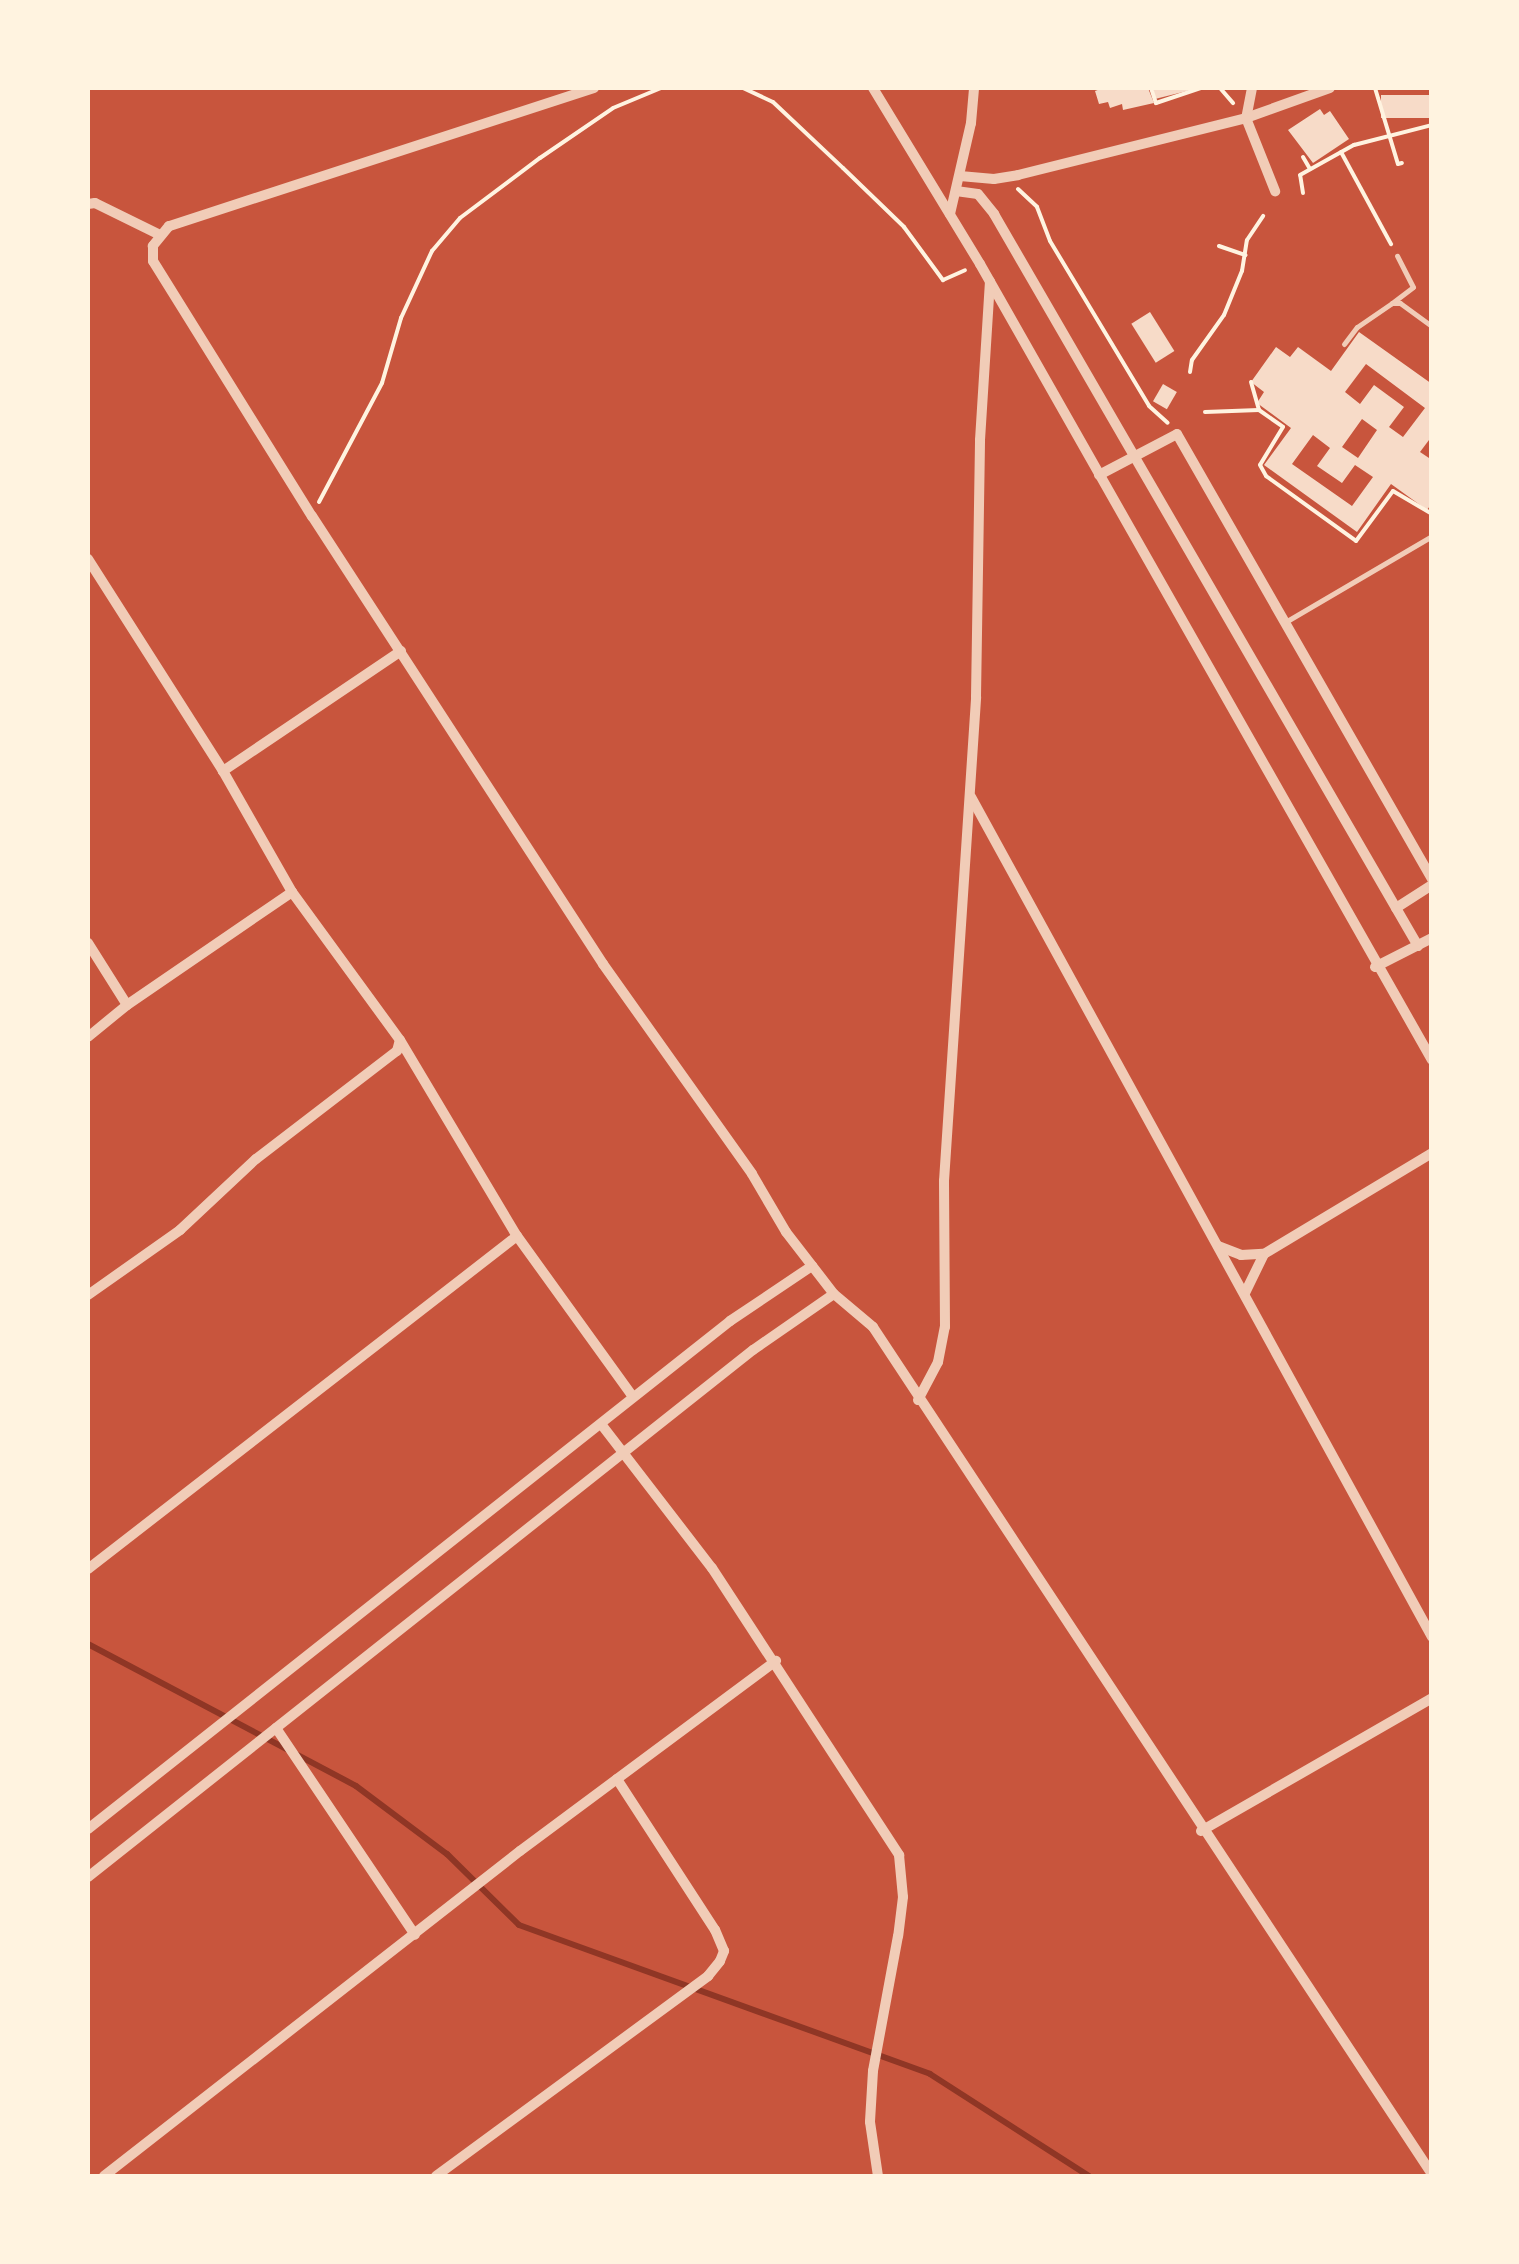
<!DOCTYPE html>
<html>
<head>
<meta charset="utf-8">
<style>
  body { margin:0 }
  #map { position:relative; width:1519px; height:2264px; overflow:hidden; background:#c8553d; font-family:Roboto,sans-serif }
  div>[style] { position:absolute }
  .stream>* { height:6px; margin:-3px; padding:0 3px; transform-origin:3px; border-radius:3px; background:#8f3625 }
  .building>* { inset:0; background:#f7dbc8; transform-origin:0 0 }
  .path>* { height:4px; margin:-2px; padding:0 2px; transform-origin:2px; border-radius:2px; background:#fff3e0 }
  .service>* { height:5px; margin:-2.5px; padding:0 2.5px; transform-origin:2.5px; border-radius:2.5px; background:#f1ccb7 }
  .minor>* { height:10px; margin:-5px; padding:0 5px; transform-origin:5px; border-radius:5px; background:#f1ccb7 }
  span { translate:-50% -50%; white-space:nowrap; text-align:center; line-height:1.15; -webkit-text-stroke:8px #fff3e0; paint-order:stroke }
  .frame { position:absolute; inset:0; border:90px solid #fff3e0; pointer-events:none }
</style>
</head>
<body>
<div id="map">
  <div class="stream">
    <i style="left:88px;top:1644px;width:303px;rotate:27.9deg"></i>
    <i style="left:356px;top:1786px;width:114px;rotate:36.8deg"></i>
    <i style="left:447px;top:1854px;width:101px;rotate:44.6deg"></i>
    <i style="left:519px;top:1925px;width:437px;rotate:19.9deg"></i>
    <i style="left:930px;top:2074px;width:189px;rotate:32.7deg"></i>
  </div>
  <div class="building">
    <i style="clip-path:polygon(1103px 88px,1148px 88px,1154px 103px,1123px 110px,1122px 104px,1110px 108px,1108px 102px,1099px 104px,1095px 91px)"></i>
    <i style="clip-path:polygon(1153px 88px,1195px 88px,1195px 89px,1155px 99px)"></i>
    <i style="left:1432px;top:95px;width:23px;height:51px;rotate:90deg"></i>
    <i style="clip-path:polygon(1320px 109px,1324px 115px,1330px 111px,1349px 139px,1313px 163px,1288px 130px)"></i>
    <i style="left:1150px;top:312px;width:46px;height:22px;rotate:58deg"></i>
    <i style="clip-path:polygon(evenodd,1359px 332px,1432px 384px,1432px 436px,1420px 452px,1432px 460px,1432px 503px,1427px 510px,1391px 484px,1357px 532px,1264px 465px,1291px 428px,1257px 403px,1264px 392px,1251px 382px,1276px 347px,1290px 357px,1298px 347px,1331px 371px,1359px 332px,1366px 364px,1425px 408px,1403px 437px,1389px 427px,1404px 407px,1374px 385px,1360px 404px,1345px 392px,1366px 364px,1359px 332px,1362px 419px,1377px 430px,1358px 458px,1342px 447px,1362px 419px,1359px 332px,1313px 435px,1330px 448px,1317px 466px,1342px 483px,1355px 465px,1373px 477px,1352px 506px,1292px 464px,1313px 435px)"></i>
    <i style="left:1163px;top:384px;width:16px;height:20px;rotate:30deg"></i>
  </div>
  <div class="path">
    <i style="left:743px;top:88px;width:33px;rotate:25deg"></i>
    <i style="left:773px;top:102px;width:96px;rotate:43.3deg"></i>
    <i style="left:843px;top:168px;width:85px;rotate:44deg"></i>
    <i style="left:904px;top:227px;width:66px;rotate:53.7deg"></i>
    <i style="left:943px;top:280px;width:24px;rotate:-24deg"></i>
    <i style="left:1151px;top:88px;width:16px;rotate:72deg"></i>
    <i style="left:1156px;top:103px;width:47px;rotate:-18.4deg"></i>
    <i style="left:1220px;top:88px;width:20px;rotate:49deg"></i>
    <i style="left:1375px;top:88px;width:79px;rotate:73.2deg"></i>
    <i style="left:1398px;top:164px;width:4px;rotate:-14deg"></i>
    <i style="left:1341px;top:152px;width:105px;rotate:61.5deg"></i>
    <i style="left:1303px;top:157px;width:14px;rotate:60deg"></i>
    <i style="left:1018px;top:189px;width:26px;rotate:43deg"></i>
    <i style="left:1037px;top:207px;width:36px;rotate:69deg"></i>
    <i style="left:1050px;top:241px;width:192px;rotate:59deg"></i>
    <i style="left:1149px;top:406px;width:25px;rotate:42deg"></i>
    <i style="left:1303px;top:193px;width:18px;rotate:-99deg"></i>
    <i style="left:1300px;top:175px;width:62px;rotate:-29.1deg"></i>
    <i style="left:1354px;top:145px;width:81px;rotate:-14.4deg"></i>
    <i style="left:1219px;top:246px;width:28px;rotate:19deg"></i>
    <i style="left:1190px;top:372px;width:12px;rotate:-81deg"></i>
    <i style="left:1192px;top:360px;width:55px;rotate:-54.6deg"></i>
    <i style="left:1224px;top:315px;width:48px;rotate:-67.8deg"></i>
    <i style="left:1242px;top:271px;width:31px;rotate:-81deg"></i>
    <i style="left:1247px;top:240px;width:29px;rotate:-56deg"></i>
    <i style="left:1251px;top:382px;width:29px;rotate:74deg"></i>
    <i style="left:1259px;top:410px;width:29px;rotate:35deg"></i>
    <i style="left:1283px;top:427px;width:44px;rotate:121.2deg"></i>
    <i style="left:1260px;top:465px;width:13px;rotate:61deg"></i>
    <i style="left:1266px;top:476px;width:111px;rotate:35.8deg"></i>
    <i style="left:1356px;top:541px;width:62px;rotate:-53.5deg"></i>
    <i style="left:1393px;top:491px;width:45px;rotate:30.5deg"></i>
    <i style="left:1205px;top:412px;width:54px;rotate:-2.1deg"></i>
    <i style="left:319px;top:502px;width:135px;rotate:-62.1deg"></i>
    <i style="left:382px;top:383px;width:68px;rotate:-73.7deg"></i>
    <i style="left:401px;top:318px;width:74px;rotate:-65.2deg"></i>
    <i style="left:432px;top:251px;width:43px;rotate:-49.7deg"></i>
    <i style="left:460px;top:218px;width:100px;rotate:-36.9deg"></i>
    <i style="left:540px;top:158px;width:88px;rotate:-34.4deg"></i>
    <i style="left:613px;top:108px;width:52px;rotate:-22.6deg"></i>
  </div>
  <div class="service">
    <i style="left:1392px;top:303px;width:26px;rotate:-37deg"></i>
    <i style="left:1413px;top:287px;width:35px;rotate:-117deg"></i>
    <i style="left:1344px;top:344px;width:21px;rotate:-53deg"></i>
    <i style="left:1357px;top:327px;width:42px;rotate:-34.4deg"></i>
    <i style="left:1392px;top:303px;width:8px"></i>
    <i style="left:1400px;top:303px;width:39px;rotate:36deg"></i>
    <i style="left:1287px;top:621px;width:168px;rotate:-30.4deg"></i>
  </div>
  <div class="minor">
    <i style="left:594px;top:88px;width:447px;rotate:162deg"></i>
    <i style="left:169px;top:226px;width:26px;rotate:129deg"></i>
    <i style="left:153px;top:246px;width:15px;rotate:90deg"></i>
    <i style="left:153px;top:261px;width:301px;rotate:58.1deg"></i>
    <i style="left:312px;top:516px;width:534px;rotate:56.99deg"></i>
    <i style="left:603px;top:964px;width:257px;rotate:54.6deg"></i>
    <i style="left:752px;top:1174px;width:67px;rotate:59.6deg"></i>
    <i style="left:786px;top:1232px;width:78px;rotate:52.3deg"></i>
    <i style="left:834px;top:1294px;width:51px;rotate:40.2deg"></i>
    <i style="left:873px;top:1327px;width:1015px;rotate:56.58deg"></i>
    <i style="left:873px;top:88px;width:206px;rotate:58.7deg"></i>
    <i style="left:980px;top:264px;width:915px;rotate:60.41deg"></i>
    <i style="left:1252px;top:88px;width:31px;rotate:101deg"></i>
    <i style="left:1246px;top:118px;width:79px;rotate:68.3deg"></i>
    <i style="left:960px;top:176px;width:34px;rotate:5deg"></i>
    <i style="left:994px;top:179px;width:24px;rotate:-9deg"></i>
    <i style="left:1018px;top:175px;width:235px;rotate:-14deg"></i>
    <i style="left:1246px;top:118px;width:89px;rotate:-19.7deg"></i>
    <i style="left:956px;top:191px;width:22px;rotate:8deg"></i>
    <i style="left:978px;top:194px;width:26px;rotate:51deg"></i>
    <i style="left:994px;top:214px;width:846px;rotate:59.92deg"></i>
    <i style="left:88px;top:204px;width:7px;rotate:-8deg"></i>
    <i style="left:95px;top:203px;width:72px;rotate:26.2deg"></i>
    <i style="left:950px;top:214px;width:93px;rotate:-77deg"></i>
    <i style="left:971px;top:123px;width:35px;rotate:-85deg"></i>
    <i style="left:1099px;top:475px;width:88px;rotate:-27.7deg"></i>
    <i style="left:1177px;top:434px;width:513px;rotate:60.19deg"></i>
    <i style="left:88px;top:559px;width:251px;rotate:57.5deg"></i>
    <i style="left:401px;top:651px;width:215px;rotate:146deg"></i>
    <i style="left:223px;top:771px;width:139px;rotate:60.3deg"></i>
    <i style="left:292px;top:892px;width:183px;rotate:53.9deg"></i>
    <i style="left:400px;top:1040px;width:228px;rotate:59.2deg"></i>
    <i style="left:971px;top:797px;width:958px;rotate:61.24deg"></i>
    <i style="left:1396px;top:908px;width:43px;rotate:-32.6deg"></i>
    <i style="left:88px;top:943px;width:73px;rotate:57.8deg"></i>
    <i style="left:127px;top:1005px;width:200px;rotate:-34.4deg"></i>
    <i style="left:1375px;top:967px;width:64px;rotate:-27deg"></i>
    <i style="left:88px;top:1037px;width:50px;rotate:-39.4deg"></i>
    <i style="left:1218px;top:1246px;width:25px;rotate:21deg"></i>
    <i style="left:1241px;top:1255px;width:22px;rotate:-3deg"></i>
    <i style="left:1245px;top:1293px;width:43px;rotate:-64deg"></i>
    <i style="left:1264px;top:1254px;width:196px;rotate:-31deg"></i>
    <i style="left:88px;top:1295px;width:113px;rotate:-35.2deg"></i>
    <i style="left:180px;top:1230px;width:104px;rotate:-43.1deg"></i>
    <i style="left:256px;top:1159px;width:178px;rotate:-37.5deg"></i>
    <i style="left:397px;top:1051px;width:11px;rotate:-75deg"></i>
    <i style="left:918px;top:1400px;width:43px;rotate:-62.2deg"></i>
    <i style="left:938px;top:1362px;width:36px;rotate:-79deg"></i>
    <i style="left:945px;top:1327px;width:146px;rotate:-90.4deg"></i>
    <i style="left:944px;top:1181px;width:485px;rotate:-86.2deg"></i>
    <i style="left:976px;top:697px;width:257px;rotate:-89.1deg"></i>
    <i style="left:980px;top:440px;width:159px;rotate:-86.4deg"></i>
    <i style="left:601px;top:1424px;width:182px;rotate:52.4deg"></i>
    <i style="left:712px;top:1568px;width:343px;rotate:56.9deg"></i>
    <i style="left:899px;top:1855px;width:42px;rotate:84.6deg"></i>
    <i style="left:903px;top:1897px;width:39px;rotate:97deg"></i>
    <i style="left:898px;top:1936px;width:137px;rotate:100.5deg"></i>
    <i style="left:873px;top:2071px;width:51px;rotate:93.4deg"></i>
    <i style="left:870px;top:2122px;width:55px;rotate:81.6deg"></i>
    <i style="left:88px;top:1569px;width:543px;rotate:-37.82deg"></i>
    <i style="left:517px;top:1236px;width:198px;rotate:54.2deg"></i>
    <i style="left:276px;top:1728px;width:249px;rotate:56.1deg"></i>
    <i style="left:88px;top:1829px;width:819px;rotate:-38.35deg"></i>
    <i style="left:730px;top:1321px;width:99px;rotate:-33.9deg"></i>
    <i style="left:1201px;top:1831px;width:267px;rotate:-29.9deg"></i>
    <i style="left:88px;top:1877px;width:849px;rotate:-38.4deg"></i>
    <i style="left:753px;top:1350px;width:98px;rotate:-34.7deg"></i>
    <i style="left:104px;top:2176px;width:528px;rotate:-38deg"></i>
    <i style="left:520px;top:1851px;width:319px;rotate:-36.6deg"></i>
    <i style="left:436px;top:2176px;width:338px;rotate:-36.3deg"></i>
    <i style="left:708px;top:1976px;width:19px;rotate:-51deg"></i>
    <i style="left:720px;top:1961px;width:11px;rotate:-68deg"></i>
    <i style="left:724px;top:1951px;width:23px;rotate:-113deg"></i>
    <i style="left:715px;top:1930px;width:180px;rotate:-123deg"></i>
  </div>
  <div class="frame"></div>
</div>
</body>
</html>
